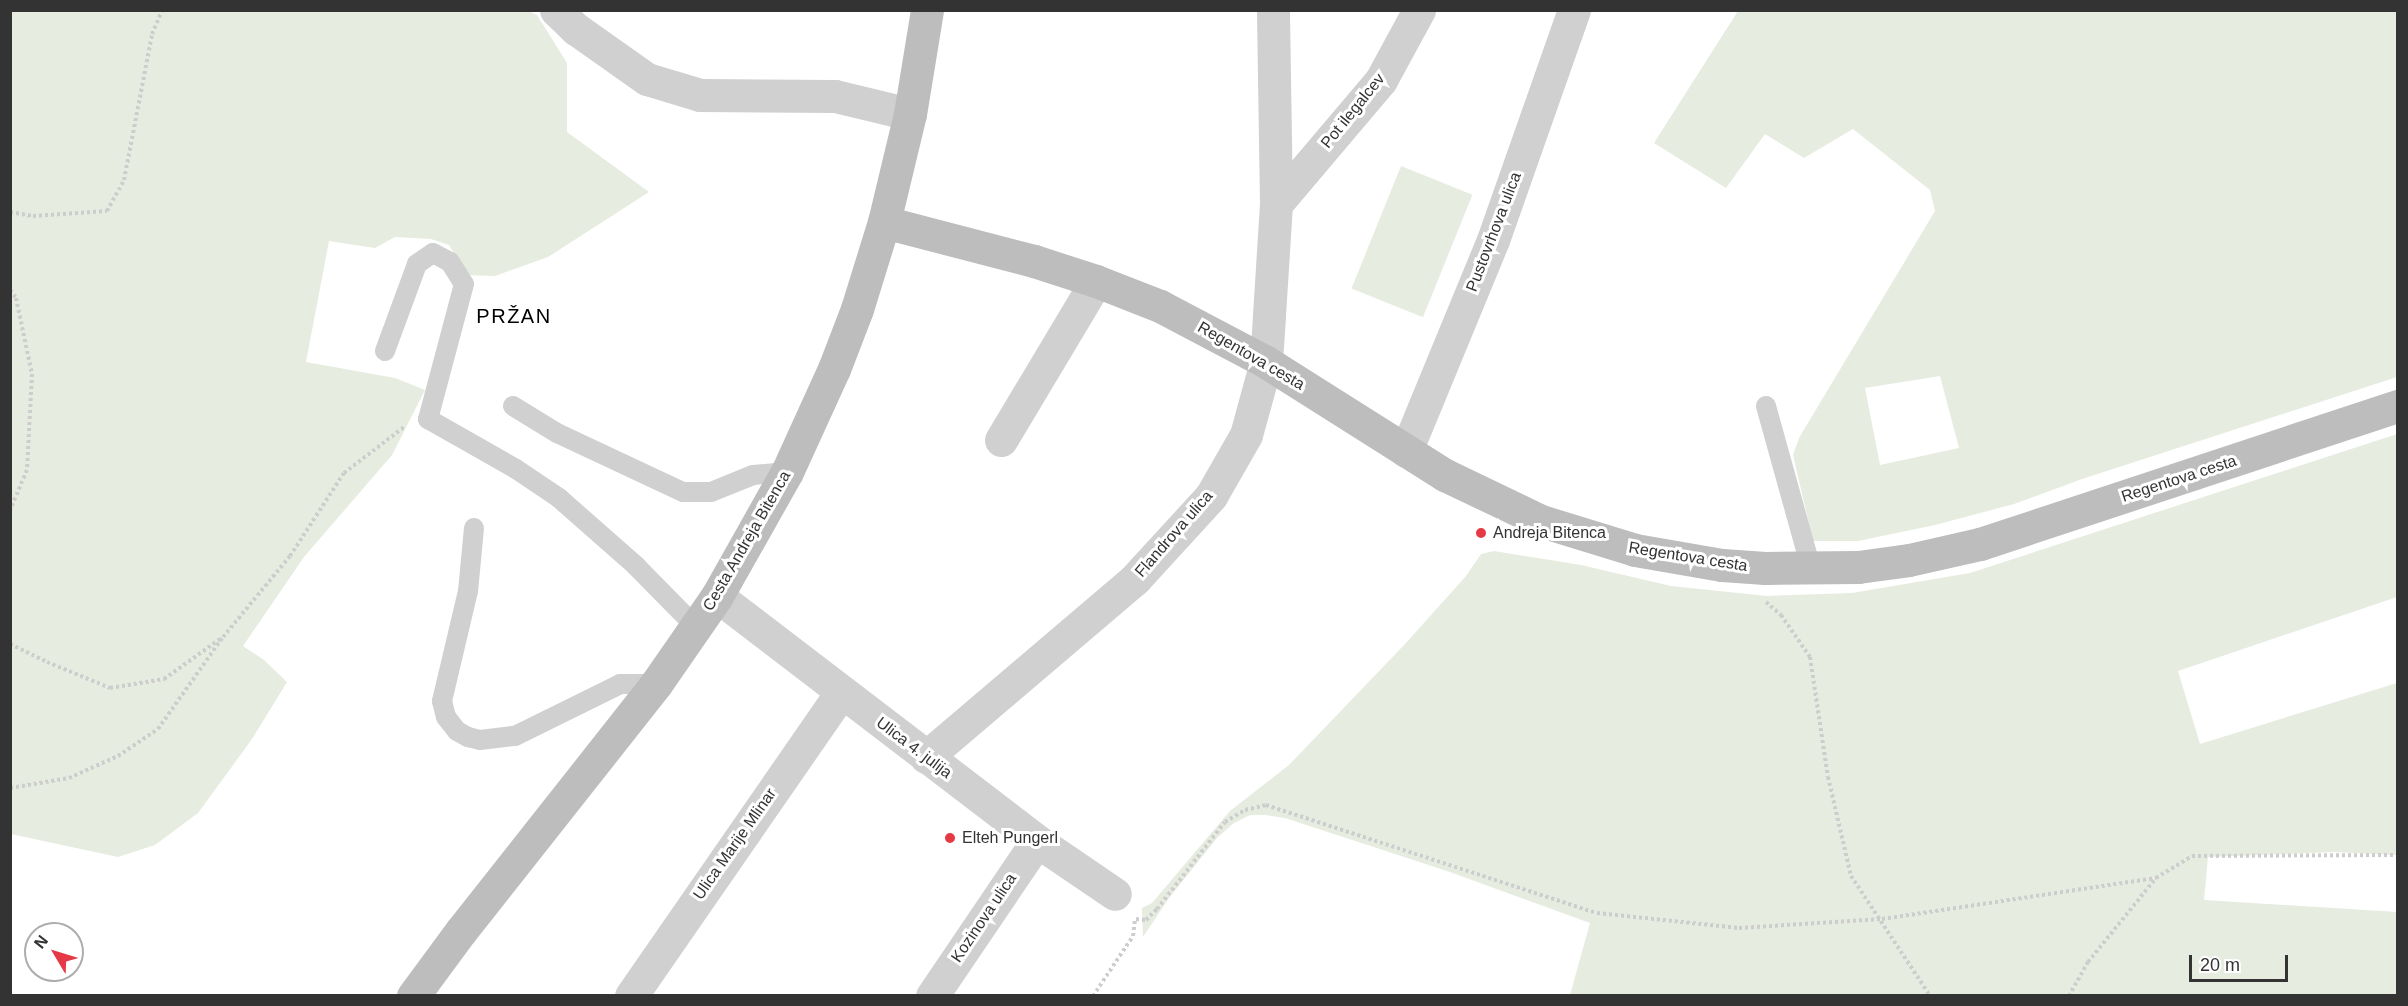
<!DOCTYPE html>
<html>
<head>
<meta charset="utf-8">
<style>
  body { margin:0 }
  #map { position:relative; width:2408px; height:1006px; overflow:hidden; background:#fff; font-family:Arial,sans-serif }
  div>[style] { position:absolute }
  .green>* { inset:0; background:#e6ecdf; transform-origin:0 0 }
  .path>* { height:4px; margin-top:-2px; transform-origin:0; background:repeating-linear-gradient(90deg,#cdcdcd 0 3px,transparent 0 6px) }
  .lane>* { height:20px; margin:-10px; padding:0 10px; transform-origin:10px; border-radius:10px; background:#d0d0d0 }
  .street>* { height:33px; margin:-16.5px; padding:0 16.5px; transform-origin:16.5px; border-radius:16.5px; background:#d0d0d0 }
  .secondary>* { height:33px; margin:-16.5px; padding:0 16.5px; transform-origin:16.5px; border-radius:16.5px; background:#bdbdbd }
  .dots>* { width:16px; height:16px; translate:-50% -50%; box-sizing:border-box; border:3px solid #fff; border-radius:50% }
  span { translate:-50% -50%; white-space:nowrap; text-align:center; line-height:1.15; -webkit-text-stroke:6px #fff; paint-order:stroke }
  .street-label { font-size:16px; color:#333 }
  .poi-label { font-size:16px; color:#333 }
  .left { translate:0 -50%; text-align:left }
  .quarter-label { font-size:20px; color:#000; letter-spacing:1.5px }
  .frame { position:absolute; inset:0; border:12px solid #333; pointer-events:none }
  .north { position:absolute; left:24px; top:922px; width:60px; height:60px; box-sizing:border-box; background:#fff; border:2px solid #adadad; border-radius:50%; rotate:308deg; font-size:16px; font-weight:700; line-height:24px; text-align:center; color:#333 }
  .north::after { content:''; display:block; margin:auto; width:21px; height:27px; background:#e63946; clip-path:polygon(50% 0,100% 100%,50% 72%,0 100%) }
  .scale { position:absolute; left:2189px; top:955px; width:99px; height:27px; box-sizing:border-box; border:3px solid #333; border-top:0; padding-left:8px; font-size:18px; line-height:21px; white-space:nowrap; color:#333; -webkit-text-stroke:4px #fff; paint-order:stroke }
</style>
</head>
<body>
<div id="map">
  <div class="green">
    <i style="clip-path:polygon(526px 10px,537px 15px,567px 63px,567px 132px,649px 192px,548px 257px,495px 276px,462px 275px,459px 261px,449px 245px,431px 239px,395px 237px,375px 248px,329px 241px,306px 362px,395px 378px,425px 390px,392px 455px,304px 557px,243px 646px,264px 660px,287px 682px,252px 739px,198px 813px,155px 845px,118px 857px,11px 834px,11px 11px)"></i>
    <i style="clip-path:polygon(evenodd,1738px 11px,2397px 11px,2397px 377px,2082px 479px,2014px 504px,1935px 525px,1858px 541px,1813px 541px,1793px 455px,1799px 438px,1935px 211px,1930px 190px,1853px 129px,1804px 158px,1765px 134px,1726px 188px,1654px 143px,1738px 11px,1940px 376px,1959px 448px,1880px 465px,1865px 388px,1940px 376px)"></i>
    <i style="left:1401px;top:166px;width:77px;height:132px;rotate:22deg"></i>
    <i style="clip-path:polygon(2397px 434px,2397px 597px,2178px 671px,2200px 744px,2397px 683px,2397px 855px,2333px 852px,2208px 857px,2204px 900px,2397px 912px,2397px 995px,1570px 995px,1590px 923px,1450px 872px,1285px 818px,1266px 815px,1250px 815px,1234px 823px,1217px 838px,1169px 898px,1143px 937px,1142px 908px,1152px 903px,1230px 811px,1289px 765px,1406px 643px,1466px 576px,1481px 554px,1494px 551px,1581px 565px,1671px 586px,1767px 596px,1852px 593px,1970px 573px)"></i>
  </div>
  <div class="path">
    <i style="left:10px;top:212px;width:23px;rotate:10deg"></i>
    <i style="left:33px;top:216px;width:74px;rotate:-3.9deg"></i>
    <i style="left:107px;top:211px;width:35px;rotate:-61deg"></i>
    <i style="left:124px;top:180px;width:149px;rotate:-79.1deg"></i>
    <i style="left:152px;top:34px;width:26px;rotate:-67deg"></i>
    <i style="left:10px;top:290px;width:10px;rotate:53deg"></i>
    <i style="left:16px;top:298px;width:78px;rotate:78.1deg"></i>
    <i style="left:32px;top:374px;width:96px;rotate:93deg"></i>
    <i style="left:27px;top:470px;width:43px;rotate:113deg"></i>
    <i style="left:1766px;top:602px;width:20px;rotate:41deg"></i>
    <i style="left:1781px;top:615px;width:51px;rotate:55.4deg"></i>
    <i style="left:1810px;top:657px;width:121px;rotate:81.5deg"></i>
    <i style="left:1828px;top:777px;width:102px;rotate:76.9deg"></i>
    <i style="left:1851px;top:876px;width:144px;rotate:56.6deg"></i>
    <i style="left:10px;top:644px;width:41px;rotate:25.9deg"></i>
    <i style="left:47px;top:662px;width:68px;rotate:22.4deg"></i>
    <i style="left:110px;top:688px;width:55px;rotate:-9.5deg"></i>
    <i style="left:164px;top:679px;width:69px;rotate:-35.5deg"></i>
    <i style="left:10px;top:788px;width:60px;rotate:-9.6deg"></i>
    <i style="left:69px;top:778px;width:54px;rotate:-24.2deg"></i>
    <i style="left:118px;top:756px;width:48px;rotate:-34deg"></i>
    <i style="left:158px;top:729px;width:113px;rotate:-54.8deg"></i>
    <i style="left:223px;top:637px;width:105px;rotate:-50.4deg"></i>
    <i style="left:290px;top:556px;width:99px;rotate:-57deg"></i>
    <i style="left:344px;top:473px;width:76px;rotate:-37.5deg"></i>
    <i style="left:1136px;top:919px;width:10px;rotate:6deg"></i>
    <i style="left:1146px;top:920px;width:16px;rotate:-45deg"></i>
    <i style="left:1157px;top:909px;width:110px;rotate:-52deg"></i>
    <i style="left:1225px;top:822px;width:23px;rotate:-31deg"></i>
    <i style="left:1245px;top:810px;width:22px;rotate:-13deg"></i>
    <i style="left:1266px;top:805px;width:348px;rotate:18.1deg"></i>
    <i style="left:1597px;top:913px;width:143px;rotate:6deg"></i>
    <i style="left:1739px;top:928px;width:143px;rotate:-3.6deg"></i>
    <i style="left:1882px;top:919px;width:277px;rotate:-8.5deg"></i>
    <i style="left:1093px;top:996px;width:72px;rotate:-56.3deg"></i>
    <i style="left:1133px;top:936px;width:16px;rotate:-83deg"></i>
    <i style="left:2069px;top:996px;width:39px;rotate:-61deg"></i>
    <i style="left:2088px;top:962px;width:108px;rotate:-51deg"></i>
    <i style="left:2156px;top:878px;width:42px;rotate:-31.4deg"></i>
    <i style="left:2192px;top:856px;width:206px;rotate:-0.3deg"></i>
  </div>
  <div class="lane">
    <i style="left:385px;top:351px;width:93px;rotate:-69.8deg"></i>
    <i style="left:417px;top:264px;width:19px;rotate:-35deg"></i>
    <i style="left:433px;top:253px;width:19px;rotate:28deg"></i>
    <i style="left:450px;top:262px;width:26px;rotate:58deg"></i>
    <i style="left:464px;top:284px;width:140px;rotate:104.9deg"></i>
    <i style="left:428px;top:419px;width:101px;rotate:29.6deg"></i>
    <i style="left:516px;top:469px;width:52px;rotate:34deg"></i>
    <i style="left:559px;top:498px;width:103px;rotate:41.4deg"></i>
    <i style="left:636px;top:566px;width:86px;rotate:45.5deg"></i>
    <i style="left:513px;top:406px;width:52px;rotate:31.5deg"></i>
    <i style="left:557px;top:433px;width:139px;rotate:25.1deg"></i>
    <i style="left:683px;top:492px;width:28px"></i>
    <i style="left:711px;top:492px;width:45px;rotate:-22deg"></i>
    <i style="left:753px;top:475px;width:34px;rotate:-5deg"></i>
    <i style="left:1766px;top:406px;width:168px;rotate:74.5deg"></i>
    <i style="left:474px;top:528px;width:63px;rotate:95.4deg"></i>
    <i style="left:468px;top:591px;width:113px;rotate:103.3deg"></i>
    <i style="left:442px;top:701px;width:16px;rotate:76deg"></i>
    <i style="left:446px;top:717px;width:18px;rotate:52deg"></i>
    <i style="left:457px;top:731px;width:13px;rotate:29deg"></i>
    <i style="left:468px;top:737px;width:12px;rotate:14deg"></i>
    <i style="left:480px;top:740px;width:35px;rotate:-7deg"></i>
    <i style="left:515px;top:736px;width:117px;rotate:-26.3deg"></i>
    <i style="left:620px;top:684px;width:36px"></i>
  </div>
  <div class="street">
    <i style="left:556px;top:10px;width:28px;rotate:44deg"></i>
    <i style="left:576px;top:29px;width:87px;rotate:35.2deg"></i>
    <i style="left:647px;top:79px;width:55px;rotate:16.8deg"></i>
    <i style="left:700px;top:95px;width:135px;rotate:0.4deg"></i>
    <i style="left:835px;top:96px;width:77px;rotate:13.5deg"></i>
    <i style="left:1276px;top:204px;width:162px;rotate:-49.7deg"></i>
    <i style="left:1381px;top:80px;width:80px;rotate:-61.5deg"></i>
    <i style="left:1001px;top:440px;width:185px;rotate:-59.1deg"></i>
    <i style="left:1406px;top:451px;width:228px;rotate:-67.6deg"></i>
    <i style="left:1493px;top:240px;width:244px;rotate:-70.6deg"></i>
    <i style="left:717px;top:596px;width:403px;rotate:37.4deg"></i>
    <i style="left:1037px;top:841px;width:94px;rotate:34.2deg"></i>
    <i style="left:926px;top:757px;width:275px;rotate:-40.4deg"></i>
    <i style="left:1135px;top:579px;width:113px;rotate:-47.5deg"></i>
    <i style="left:1211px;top:496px;width:70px;rotate:-60.2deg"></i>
    <i style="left:1246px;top:435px;width:76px;rotate:-74.7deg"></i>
    <i style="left:1266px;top:362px;width:47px;rotate:-86.3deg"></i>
    <i style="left:1269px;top:315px;width:111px;rotate:-86.4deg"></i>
    <i style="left:1276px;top:204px;width:194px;rotate:-90.9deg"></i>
    <i style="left:631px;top:996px;width:369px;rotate:-55.3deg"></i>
    <i style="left:932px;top:996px;width:187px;rotate:-55.9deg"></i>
  </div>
  <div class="secondary">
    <i style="left:884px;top:222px;width:155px;rotate:14.6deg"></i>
    <i style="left:1034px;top:261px;width:65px;rotate:17.9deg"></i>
    <i style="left:1096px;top:281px;width:69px;rotate:21.3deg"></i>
    <i style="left:1160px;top:306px;width:120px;rotate:27.8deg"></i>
    <i style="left:1266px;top:362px;width:212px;rotate:32.3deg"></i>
    <i style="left:1445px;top:475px;width:106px;rotate:25.6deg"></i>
    <i style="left:1541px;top:521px;width:98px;rotate:17.1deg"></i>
    <i style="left:1635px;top:550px;width:88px;rotate:9.8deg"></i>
    <i style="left:1722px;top:565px;width:43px;rotate:4deg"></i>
    <i style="left:1765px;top:568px;width:93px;rotate:-0.6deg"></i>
    <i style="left:1858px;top:567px;width:51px;rotate:-7.8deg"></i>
    <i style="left:1909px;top:560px;width:73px;rotate:-12.7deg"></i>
    <i style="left:1980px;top:544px;width:440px;rotate:-18.3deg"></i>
    <i style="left:413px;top:996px;width:81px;rotate:-53.6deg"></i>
    <i style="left:461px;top:931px;width:315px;rotate:-51.7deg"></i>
    <i style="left:656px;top:684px;width:107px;rotate:-55.3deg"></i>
    <i style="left:717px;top:596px;width:142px;rotate:-60.6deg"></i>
    <i style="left:787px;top:472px;width:113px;rotate:-65.5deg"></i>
    <i style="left:834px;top:369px;width:64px;rotate:-69deg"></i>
    <i style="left:857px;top:309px;width:91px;rotate:-72.8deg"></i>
    <i style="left:884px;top:222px;width:111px;rotate:-76.5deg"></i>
    <i style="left:910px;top:114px;width:105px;rotate:-80.7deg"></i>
  </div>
  <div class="dots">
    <i style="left:1481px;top:533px;background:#e63946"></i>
    <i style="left:950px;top:838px;background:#e63946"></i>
  </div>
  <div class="street-label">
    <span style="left:1353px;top:111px;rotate:-51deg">Pot ilegalcev</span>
    <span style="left:1494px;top:232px;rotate:-69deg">Pustovrhova ulica</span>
    <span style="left:1251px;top:356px;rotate:30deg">Regentova cesta</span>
    <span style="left:2179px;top:479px;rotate:-18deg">Regentova cesta</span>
    <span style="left:1174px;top:534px;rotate:-49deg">Flandrova ulica</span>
    <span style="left:747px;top:541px;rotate:-60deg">Cesta Andreja Bitenca</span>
    <span style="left:1688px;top:557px;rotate:9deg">Regentova cesta</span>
    <span style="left:914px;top:748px;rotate:37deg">Ulica 4. julija</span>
    <span style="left:735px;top:844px;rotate:-55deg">Ulica Marije Mlinar</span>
    <span style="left:984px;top:918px;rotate:-56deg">Kozinova ulica</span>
  </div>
  <div class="poi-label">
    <span class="left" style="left:1493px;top:533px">Andreja Bitenca</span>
    <span class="left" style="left:962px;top:838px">Elteh Pungerl</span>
  </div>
  <div class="quarter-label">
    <span style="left:514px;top:316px">PRŽAN</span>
  </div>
  <div class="frame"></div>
  <div class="north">N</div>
  <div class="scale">20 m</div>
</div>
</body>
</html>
